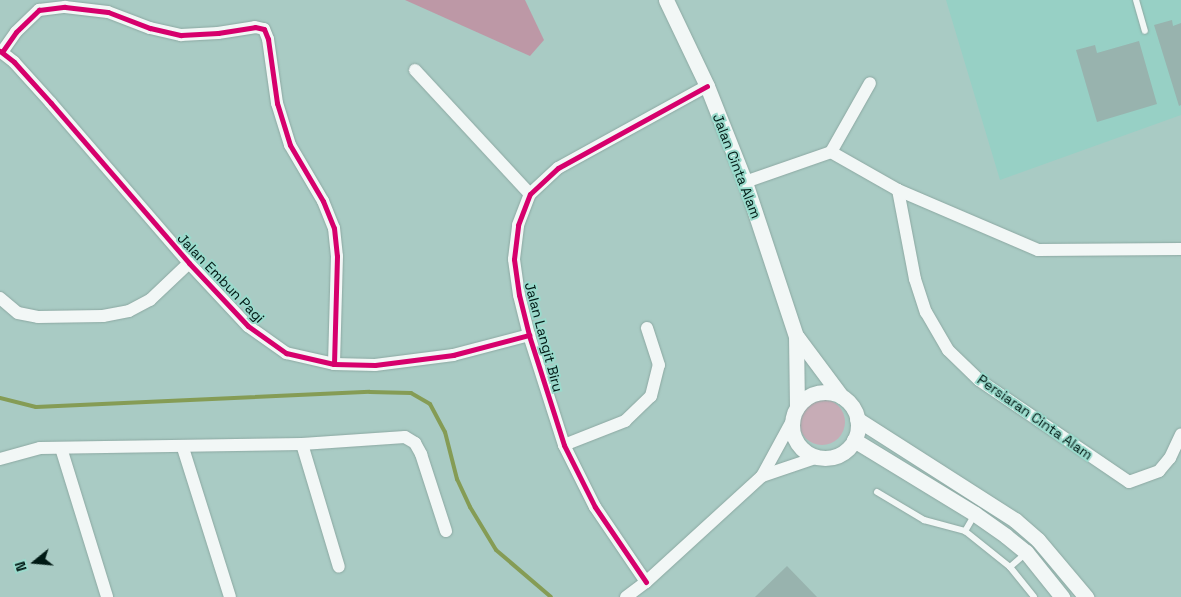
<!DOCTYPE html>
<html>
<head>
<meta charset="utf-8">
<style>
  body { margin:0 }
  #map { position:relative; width:1181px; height:597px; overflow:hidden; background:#a9cbc4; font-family:"Space Grotesk",sans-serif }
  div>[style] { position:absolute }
  .built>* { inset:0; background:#97d0c5 }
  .green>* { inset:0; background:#c7acb6 }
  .round { border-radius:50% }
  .forest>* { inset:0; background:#bd98a6 }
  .stream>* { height:4px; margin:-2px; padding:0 2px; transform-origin:2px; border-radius:2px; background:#859c55 }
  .building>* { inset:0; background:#98b3ae }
  .roads { filter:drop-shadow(0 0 1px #8ca8a2) drop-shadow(0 0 1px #8ca8a2) }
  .service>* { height:6px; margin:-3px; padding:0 3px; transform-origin:3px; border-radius:3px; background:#f2f7f6 }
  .minor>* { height:12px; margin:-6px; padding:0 6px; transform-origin:6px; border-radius:6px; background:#f2f7f6 }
  .tertiary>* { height:15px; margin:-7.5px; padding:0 7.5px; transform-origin:7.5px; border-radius:7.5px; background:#f2f7f6 }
  .tertiary>.ring { margin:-7.5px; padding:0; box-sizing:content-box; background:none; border:15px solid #f2f7f6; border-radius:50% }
  .cycleway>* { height:5px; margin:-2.5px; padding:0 2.5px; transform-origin:2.5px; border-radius:2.5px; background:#d6006c }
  span { translate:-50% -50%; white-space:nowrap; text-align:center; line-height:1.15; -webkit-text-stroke:4px #9adacc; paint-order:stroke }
  .street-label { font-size:14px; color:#001914 }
  .north { position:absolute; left:10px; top:537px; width:50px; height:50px; -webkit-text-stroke:4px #9adacc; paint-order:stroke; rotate:253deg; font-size:14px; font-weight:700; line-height:20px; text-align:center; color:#001914 }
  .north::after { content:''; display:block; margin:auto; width:18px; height:22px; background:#001914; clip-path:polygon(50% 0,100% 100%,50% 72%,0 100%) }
</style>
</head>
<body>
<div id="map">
  <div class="built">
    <i style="clip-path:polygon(946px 0,1181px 0,1181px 115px,1000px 180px)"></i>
  </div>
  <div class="green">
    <i class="round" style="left:799px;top:399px;width:46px;height:46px"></i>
  </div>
  <div class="forest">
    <i style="clip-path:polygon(405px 0,525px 0,544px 40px,530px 56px)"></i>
  </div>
  <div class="stream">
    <i style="left:0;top:398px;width:37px;rotate:14deg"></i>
    <i style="left:36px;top:407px;width:334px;rotate:-2.6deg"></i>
    <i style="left:370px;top:392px;width:41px;rotate:1.4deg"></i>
    <i style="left:411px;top:393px;width:22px;rotate:30deg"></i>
    <i style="left:430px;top:404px;width:32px;rotate:62deg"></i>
    <i style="left:445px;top:432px;width:49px;rotate:75.7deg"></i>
    <i style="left:457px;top:479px;width:31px;rotate:65deg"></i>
    <i style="left:470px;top:507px;width:50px;rotate:58.8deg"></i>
    <i style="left:496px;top:550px;width:72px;rotate:40.5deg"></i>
  </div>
  <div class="building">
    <i style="clip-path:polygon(1172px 20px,1173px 26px,1181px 23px,1181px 105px,1179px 106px,1154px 25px)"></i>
    <i style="clip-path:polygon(1139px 41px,1157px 104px,1097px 122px,1076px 50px,1095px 45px,1097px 53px)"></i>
    <i style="clip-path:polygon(787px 566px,817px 597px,755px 597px)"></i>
  </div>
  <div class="roads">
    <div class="service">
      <i style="left:1136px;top:0;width:32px;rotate:74deg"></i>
      <i style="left:877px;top:492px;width:55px;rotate:30.8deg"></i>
      <i style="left:924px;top:520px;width:42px;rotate:15deg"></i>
      <i style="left:975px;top:514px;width:20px;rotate:120deg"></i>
      <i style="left:965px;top:531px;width:58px;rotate:38.7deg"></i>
      <i style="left:1010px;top:567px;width:38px;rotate:51deg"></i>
      <i style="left:1010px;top:567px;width:21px;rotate:-41deg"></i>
    </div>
    <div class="minor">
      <i style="left:0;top:51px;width:18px;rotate:38deg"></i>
      <i style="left:14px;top:62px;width:55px;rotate:47.9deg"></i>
      <i style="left:51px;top:103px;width:211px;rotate:49.2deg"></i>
      <i style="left:189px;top:263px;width:86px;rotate:46.9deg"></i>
      <i style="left:248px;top:326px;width:47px;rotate:35.4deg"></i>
      <i style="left:286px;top:353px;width:49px;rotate:12.9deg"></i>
      <i style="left:334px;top:364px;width:41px;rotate:1.4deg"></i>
      <i style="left:375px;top:365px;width:79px;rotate:-7.3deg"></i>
      <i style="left:453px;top:355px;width:79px;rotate:-14.7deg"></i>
      <i style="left:2px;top:52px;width:24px;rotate:-55deg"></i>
      <i style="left:16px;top:32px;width:32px;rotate:-44deg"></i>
      <i style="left:39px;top:10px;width:26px;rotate:-7deg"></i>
      <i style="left:65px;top:7px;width:43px;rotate:6.6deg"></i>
      <i style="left:108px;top:12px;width:45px;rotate:20.9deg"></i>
      <i style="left:150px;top:28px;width:32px;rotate:13deg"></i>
      <i style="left:181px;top:35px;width:37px;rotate:-3deg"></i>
      <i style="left:218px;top:33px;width:37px;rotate:-9deg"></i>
      <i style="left:255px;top:27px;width:9px;rotate:13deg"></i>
      <i style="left:264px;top:29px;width:11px;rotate:68deg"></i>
      <i style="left:268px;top:39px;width:65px;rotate:82deg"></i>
      <i style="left:277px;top:103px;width:44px;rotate:72.8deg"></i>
      <i style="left:290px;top:145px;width:65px;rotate:59.5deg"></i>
      <i style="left:323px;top:201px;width:29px;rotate:68deg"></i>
      <i style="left:334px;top:228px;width:28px;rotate:84deg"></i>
      <i style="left:337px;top:256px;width:108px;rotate:91.6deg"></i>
      <i style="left:415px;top:70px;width:169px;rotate:47.2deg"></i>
      <i style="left:831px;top:152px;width:79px;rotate:-60.5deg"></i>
      <i style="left:745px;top:182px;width:91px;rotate:-19.2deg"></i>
      <i style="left:831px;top:152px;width:77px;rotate:29.6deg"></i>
      <i style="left:898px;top:190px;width:152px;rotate:23.2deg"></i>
      <i style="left:1038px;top:250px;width:143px;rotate:-0.4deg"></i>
      <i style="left:898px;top:190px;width:91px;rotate:79.2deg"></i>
      <i style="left:915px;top:279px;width:35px;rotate:72deg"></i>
      <i style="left:926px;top:312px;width:44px;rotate:59.9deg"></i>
      <i style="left:948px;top:350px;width:43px;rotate:44.1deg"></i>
      <i style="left:979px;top:380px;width:181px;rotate:34.2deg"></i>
      <i style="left:1129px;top:482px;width:32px;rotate:-20deg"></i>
      <i style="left:1159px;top:471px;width:17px;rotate:-50deg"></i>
      <i style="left:1170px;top:458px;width:26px;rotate:-65deg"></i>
      <i style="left:0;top:298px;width:23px;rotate:40deg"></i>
      <i style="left:18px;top:313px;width:20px;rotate:11deg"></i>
      <i style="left:38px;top:317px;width:65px;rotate:-0.9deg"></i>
      <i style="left:103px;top:316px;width:26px;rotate:-11deg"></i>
      <i style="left:129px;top:311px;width:24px;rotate:-28deg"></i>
      <i style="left:150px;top:300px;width:54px;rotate:-43.5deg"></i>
      <i style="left:302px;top:444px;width:128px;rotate:73.3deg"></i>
      <i style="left:564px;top:445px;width:66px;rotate:-21.5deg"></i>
      <i style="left:625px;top:421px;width:36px;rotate:-44deg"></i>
      <i style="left:651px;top:396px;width:32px;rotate:-76deg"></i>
      <i style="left:659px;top:365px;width:39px;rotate:-108deg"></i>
      <i style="left:61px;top:448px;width:156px;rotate:72.8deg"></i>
      <i style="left:183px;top:448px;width:156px;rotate:72.5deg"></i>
      <i style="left:0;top:459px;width:41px;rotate:-15.4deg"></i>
      <i style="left:40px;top:448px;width:262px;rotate:-0.9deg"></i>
      <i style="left:302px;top:444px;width:103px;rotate:-3.9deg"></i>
      <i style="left:405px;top:437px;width:12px;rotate:31deg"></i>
      <i style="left:415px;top:443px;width:13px;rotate:61deg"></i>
      <i style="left:421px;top:454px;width:81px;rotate:72deg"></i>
      <i style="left:762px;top:476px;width:59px;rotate:-18.7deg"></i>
      <i style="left:646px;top:582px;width:91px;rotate:-124.2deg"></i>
      <i style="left:595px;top:507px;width:69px;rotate:-116.6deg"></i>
      <i style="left:564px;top:445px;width:115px;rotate:-107.7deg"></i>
      <i style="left:529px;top:335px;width:41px;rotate:-104deg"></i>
      <i style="left:519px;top:295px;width:36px;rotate:-98deg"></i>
      <i style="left:514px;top:259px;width:34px;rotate:-83deg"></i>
      <i style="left:518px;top:225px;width:33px;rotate:-69deg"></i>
      <i style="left:530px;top:194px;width:38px;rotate:-43deg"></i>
      <i style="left:558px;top:168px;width:170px;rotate:-28.8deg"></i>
      <i style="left:626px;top:597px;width:25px;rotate:-37deg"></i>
      <i style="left:646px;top:582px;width:157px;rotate:-42.4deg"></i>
      <i style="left:762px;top:476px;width:63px;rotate:-61.4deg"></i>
    </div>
    <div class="tertiary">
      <i style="left:666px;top:0;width:95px;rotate:64.5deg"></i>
      <i style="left:707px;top:86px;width:103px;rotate:68.4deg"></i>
      <i style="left:745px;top:182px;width:162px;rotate:71.7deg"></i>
      <i style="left:796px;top:336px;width:71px;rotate:89.2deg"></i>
      <i style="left:797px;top:337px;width:74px;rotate:53.3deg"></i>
      <i class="ring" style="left:792px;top:392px;width:51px;height:51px"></i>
      <i style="left:857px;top:419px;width:188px;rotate:32.6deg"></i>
      <i style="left:1015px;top:520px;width:30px;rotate:41deg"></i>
      <i style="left:1038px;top:540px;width:75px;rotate:49.9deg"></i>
      <i style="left:854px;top:440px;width:142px;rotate:31.4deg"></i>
      <i style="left:975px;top:514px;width:38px;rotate:35deg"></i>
      <i style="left:1006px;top:536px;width:26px;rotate:39deg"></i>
      <i style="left:1026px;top:552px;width:58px;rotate:51.3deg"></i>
    </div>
  </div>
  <div class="cycleway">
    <i style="left:0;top:51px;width:18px;rotate:38deg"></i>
    <i style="left:14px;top:62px;width:55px;rotate:47.9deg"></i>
    <i style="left:51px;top:103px;width:211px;rotate:49.2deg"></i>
    <i style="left:189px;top:263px;width:86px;rotate:46.9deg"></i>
    <i style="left:248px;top:326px;width:47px;rotate:35.4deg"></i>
    <i style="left:286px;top:353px;width:49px;rotate:12.9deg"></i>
    <i style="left:334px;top:364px;width:41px;rotate:1.4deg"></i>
    <i style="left:375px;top:365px;width:79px;rotate:-7.3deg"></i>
    <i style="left:453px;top:355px;width:79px;rotate:-14.7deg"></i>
    <i style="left:2px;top:52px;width:24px;rotate:-55deg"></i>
    <i style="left:16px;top:32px;width:32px;rotate:-44deg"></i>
    <i style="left:39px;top:10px;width:26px;rotate:-7deg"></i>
    <i style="left:65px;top:7px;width:43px;rotate:6.6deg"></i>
    <i style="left:108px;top:12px;width:45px;rotate:20.9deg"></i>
    <i style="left:150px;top:28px;width:32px;rotate:13deg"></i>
    <i style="left:181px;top:35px;width:37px;rotate:-3deg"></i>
    <i style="left:218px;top:33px;width:37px;rotate:-9deg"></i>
    <i style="left:255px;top:27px;width:9px;rotate:13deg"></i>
    <i style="left:264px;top:29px;width:11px;rotate:68deg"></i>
    <i style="left:268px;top:39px;width:65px;rotate:82deg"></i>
    <i style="left:277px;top:103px;width:44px;rotate:72.8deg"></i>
    <i style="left:290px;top:145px;width:65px;rotate:59.5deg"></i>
    <i style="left:323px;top:201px;width:29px;rotate:68deg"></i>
    <i style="left:334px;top:228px;width:28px;rotate:84deg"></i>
    <i style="left:337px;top:256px;width:108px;rotate:91.6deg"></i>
    <i style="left:646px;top:582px;width:91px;rotate:-124.2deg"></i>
    <i style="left:595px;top:507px;width:69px;rotate:-116.6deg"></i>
    <i style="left:564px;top:445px;width:115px;rotate:-107.7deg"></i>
    <i style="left:529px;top:335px;width:41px;rotate:-104deg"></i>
    <i style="left:519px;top:295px;width:36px;rotate:-98deg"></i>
    <i style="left:514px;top:259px;width:34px;rotate:-83deg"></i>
    <i style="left:518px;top:225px;width:33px;rotate:-69deg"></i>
    <i style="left:530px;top:194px;width:38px;rotate:-43deg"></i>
    <i style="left:558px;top:168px;width:170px;rotate:-28.8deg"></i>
  </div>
  <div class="street-label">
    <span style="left:737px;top:166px;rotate:69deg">Jalan Cinta Alam</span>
    <span style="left:221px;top:278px;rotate:46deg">Jalan Embun Pagi</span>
    <span style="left:544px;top:337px;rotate:75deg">Jalan Langit Biru</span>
    <span style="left:1035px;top:417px;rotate:35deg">Persiaran Cinta Alam</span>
  </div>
  <div class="north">N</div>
</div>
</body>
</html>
